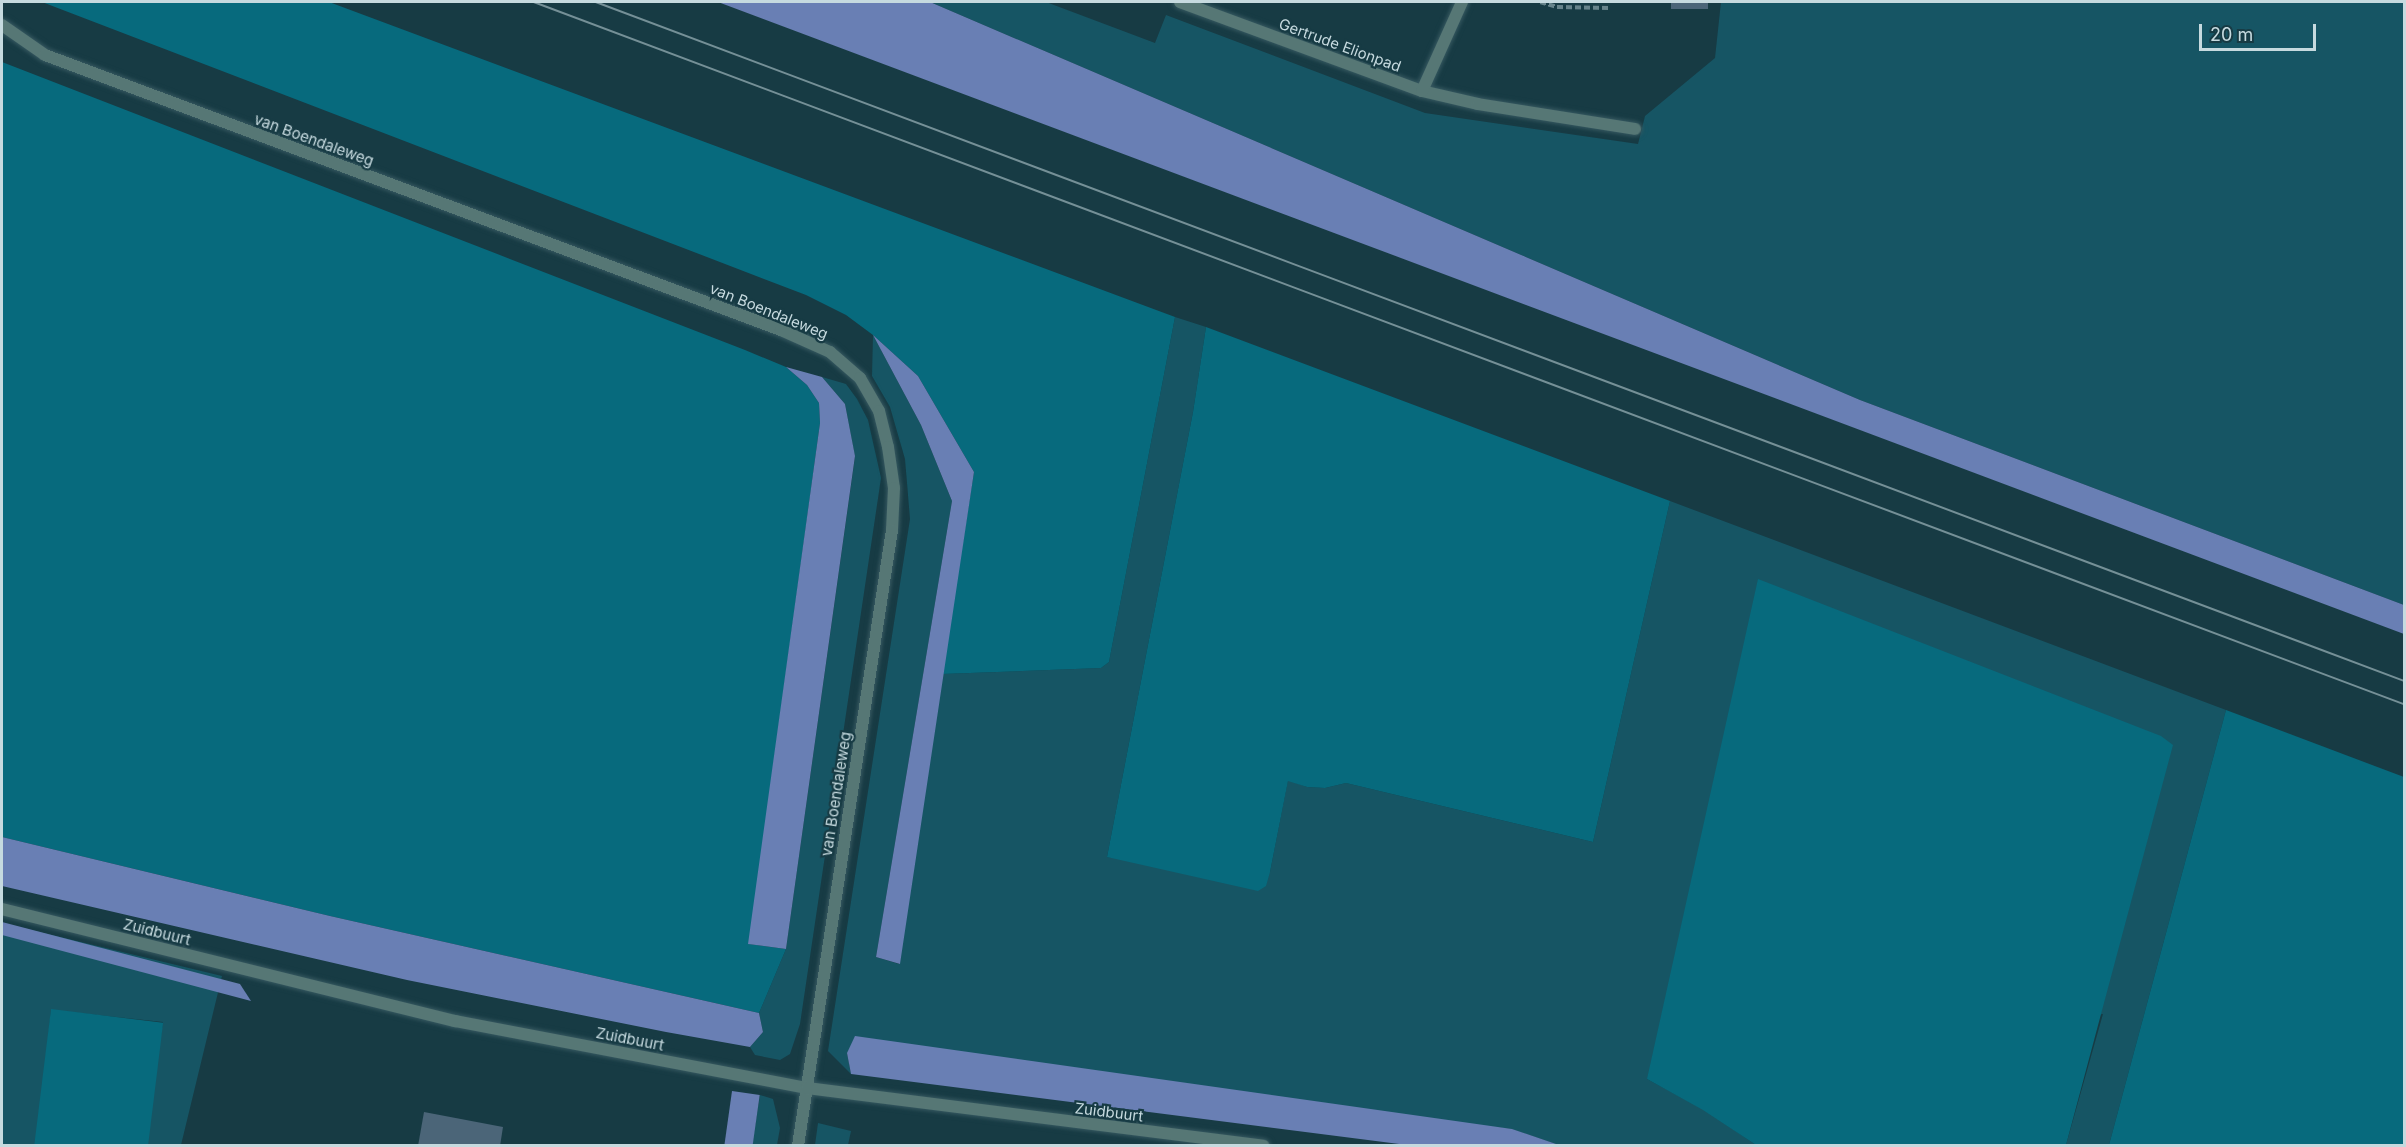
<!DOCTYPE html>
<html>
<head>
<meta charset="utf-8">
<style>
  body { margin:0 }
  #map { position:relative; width:2406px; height:1147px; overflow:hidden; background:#173b44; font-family:Inter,sans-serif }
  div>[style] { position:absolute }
  .green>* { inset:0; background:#165564 }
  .forest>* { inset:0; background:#076a7d; transform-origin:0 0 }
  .water>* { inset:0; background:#697fb4; transform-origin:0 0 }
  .building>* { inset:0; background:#4b6578; transform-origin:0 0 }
  .path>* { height:4px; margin-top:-2px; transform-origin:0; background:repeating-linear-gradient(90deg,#67848b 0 6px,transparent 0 9px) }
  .roads { filter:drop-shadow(0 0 2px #365860) drop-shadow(0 0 2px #365860) }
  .street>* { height:12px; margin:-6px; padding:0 6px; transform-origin:6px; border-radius:6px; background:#567775 }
  .tram>* { height:1.5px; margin:-0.75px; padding:0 0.75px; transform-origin:0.75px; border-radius:0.75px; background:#759097 }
  span { translate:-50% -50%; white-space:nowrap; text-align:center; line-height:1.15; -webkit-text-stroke:4.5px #173b44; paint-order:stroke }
  .street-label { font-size:15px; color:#c6dadf }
  .frame { position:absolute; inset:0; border:3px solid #c6dadf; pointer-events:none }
  .scale { position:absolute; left:2199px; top:24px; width:117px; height:27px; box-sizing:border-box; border:3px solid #c6dadf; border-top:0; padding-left:8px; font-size:18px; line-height:21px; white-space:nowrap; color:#c6dadf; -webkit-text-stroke:4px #173b44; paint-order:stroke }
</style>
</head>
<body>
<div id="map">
  <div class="green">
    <i style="clip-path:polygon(930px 2px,1046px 2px,1155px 43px,1166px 15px,1425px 113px,1638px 144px,1645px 116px,1715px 58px,1721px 2px,2404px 2px,2404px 605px,1860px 400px)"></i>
    <i style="clip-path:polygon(1175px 317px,1206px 327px,1193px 412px,1107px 857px,1270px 872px,1288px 780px,1307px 787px,1325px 788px,1346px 783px,1593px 842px,1670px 501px,2226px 710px,2109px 1145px,2066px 1145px,2103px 1014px,1647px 1079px,1703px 1109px,1756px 1145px,1559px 1145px,1511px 1129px,847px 1053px,851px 1074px,828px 1051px,910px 519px,905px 459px,890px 407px,872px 376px,873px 335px,921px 425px,952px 501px,876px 957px,899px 964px,942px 674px,1101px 668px,1109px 662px)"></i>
    <i style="clip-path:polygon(822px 377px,846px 384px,857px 399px,868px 420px,881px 478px,800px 1024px,790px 1054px,780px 1060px,755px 1055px,750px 1047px,763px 1032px,759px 1013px,786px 949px,855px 457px,845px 404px)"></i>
    <i style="clip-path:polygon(2px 923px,222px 976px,181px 1145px,145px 1145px,163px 1022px,51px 1010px,37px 1145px,2px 1146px)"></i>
    <i style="clip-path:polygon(760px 1095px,773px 1099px,780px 1128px,777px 1145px,752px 1145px)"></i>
    <i style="clip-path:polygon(818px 1123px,851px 1131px,848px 1145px,815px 1145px)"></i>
  </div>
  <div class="forest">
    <i style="clip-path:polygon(42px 2px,329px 2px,1175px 317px,1109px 662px,1101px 668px,942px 674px,974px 472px,918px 376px,873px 335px,846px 315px,806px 295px)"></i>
    <i style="clip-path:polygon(2px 62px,745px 350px,786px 367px,807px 385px,819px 403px,820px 423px,749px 944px,786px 949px,759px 1013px,330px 916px,2px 837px)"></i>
    <i style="clip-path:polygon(1206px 327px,1670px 501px,1593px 842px,1346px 783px,1325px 788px,1307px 787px,1288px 781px,1270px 872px,1266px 886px,1258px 891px,1107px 857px,1193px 412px)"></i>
    <i style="clip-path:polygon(1758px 579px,2161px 736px,2173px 745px,2066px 1145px,1756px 1145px,1703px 1110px,1647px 1079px)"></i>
    <i style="clip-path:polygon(2226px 710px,2404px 777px,2404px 1145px,2109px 1145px)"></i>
    <i style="left:51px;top:1009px;width:113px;height:137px;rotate:7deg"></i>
  </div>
  <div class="water">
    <i style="clip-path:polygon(718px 2px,930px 2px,1860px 400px,2404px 605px,2404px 634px)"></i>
    <i style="clip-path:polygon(873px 335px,918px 376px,974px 472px,900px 964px,876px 957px,952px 501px,921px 425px)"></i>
    <i style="clip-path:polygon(786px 367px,822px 377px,845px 404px,855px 456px,786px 949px,748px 944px,820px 423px,819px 403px,807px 385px)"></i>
    <i style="clip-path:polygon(2px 837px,330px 916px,759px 1013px,763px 1032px,750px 1047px,666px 1032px,407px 980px,2px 886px)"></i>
    <i style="clip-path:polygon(2px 922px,240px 984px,251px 1001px,2px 935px)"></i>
    <i style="clip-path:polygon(855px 1036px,1512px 1129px,1559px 1145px,1407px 1145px,851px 1074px,847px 1053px)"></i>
    <i style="left:732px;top:1091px;width:28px;height:55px;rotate:8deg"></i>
  </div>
  <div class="building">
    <i style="left:1671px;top:2px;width:37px;height:7px"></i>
    <i style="clip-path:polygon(424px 1112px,503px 1127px,500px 1146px,418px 1146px)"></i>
  </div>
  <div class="path">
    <i style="left:1540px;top:2px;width:18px;rotate:16deg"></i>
    <i style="left:1557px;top:7px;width:52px;rotate:1.1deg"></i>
  </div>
  <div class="roads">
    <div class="street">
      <i style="left:1180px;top:2px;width:258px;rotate:20.2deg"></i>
      <i style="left:1422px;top:91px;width:57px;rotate:13.1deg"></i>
      <i style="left:1478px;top:104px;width:159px;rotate:9deg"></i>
      <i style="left:2px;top:25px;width:52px;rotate:34.9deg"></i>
      <i style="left:45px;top:55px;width:786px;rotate:20.49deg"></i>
      <i style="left:781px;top:330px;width:54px;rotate:24.2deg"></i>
      <i style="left:830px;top:352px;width:40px;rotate:41deg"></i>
      <i style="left:860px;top:378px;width:38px;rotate:60deg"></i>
      <i style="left:879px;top:411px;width:37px;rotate:76deg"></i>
      <i style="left:888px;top:447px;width:41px;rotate:81.7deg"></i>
      <i style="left:894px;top:488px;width:42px;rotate:92.7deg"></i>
      <i style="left:892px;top:530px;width:623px;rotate:98.68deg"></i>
      <i style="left:1422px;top:91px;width:98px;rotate:-65.8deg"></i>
      <i style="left:2px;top:909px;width:467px;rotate:13.9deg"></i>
      <i style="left:455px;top:1021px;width:358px;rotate:10.8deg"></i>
      <i style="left:807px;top:1088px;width:460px;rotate:7.2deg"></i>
    </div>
  </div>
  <div class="tram">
    <i style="left:534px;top:2px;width:1997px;rotate:20.58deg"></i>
    <i style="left:596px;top:2px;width:1931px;rotate:20.58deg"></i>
  </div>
  <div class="street-label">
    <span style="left:1340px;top:45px;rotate:20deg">Gertrude Elionpad</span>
    <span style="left:314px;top:140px;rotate:20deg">van Boendaleweg</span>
    <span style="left:769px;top:311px;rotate:22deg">van Boendaleweg</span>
    <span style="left:836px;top:794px;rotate:-81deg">van Boendaleweg</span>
    <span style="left:157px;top:932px;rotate:14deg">Zuidbuurt</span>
    <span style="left:630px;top:1039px;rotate:11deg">Zuidbuurt</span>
    <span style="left:1109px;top:1112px;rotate:7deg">Zuidbuurt</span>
  </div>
  <div class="frame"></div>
  <div class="scale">20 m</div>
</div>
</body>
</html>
